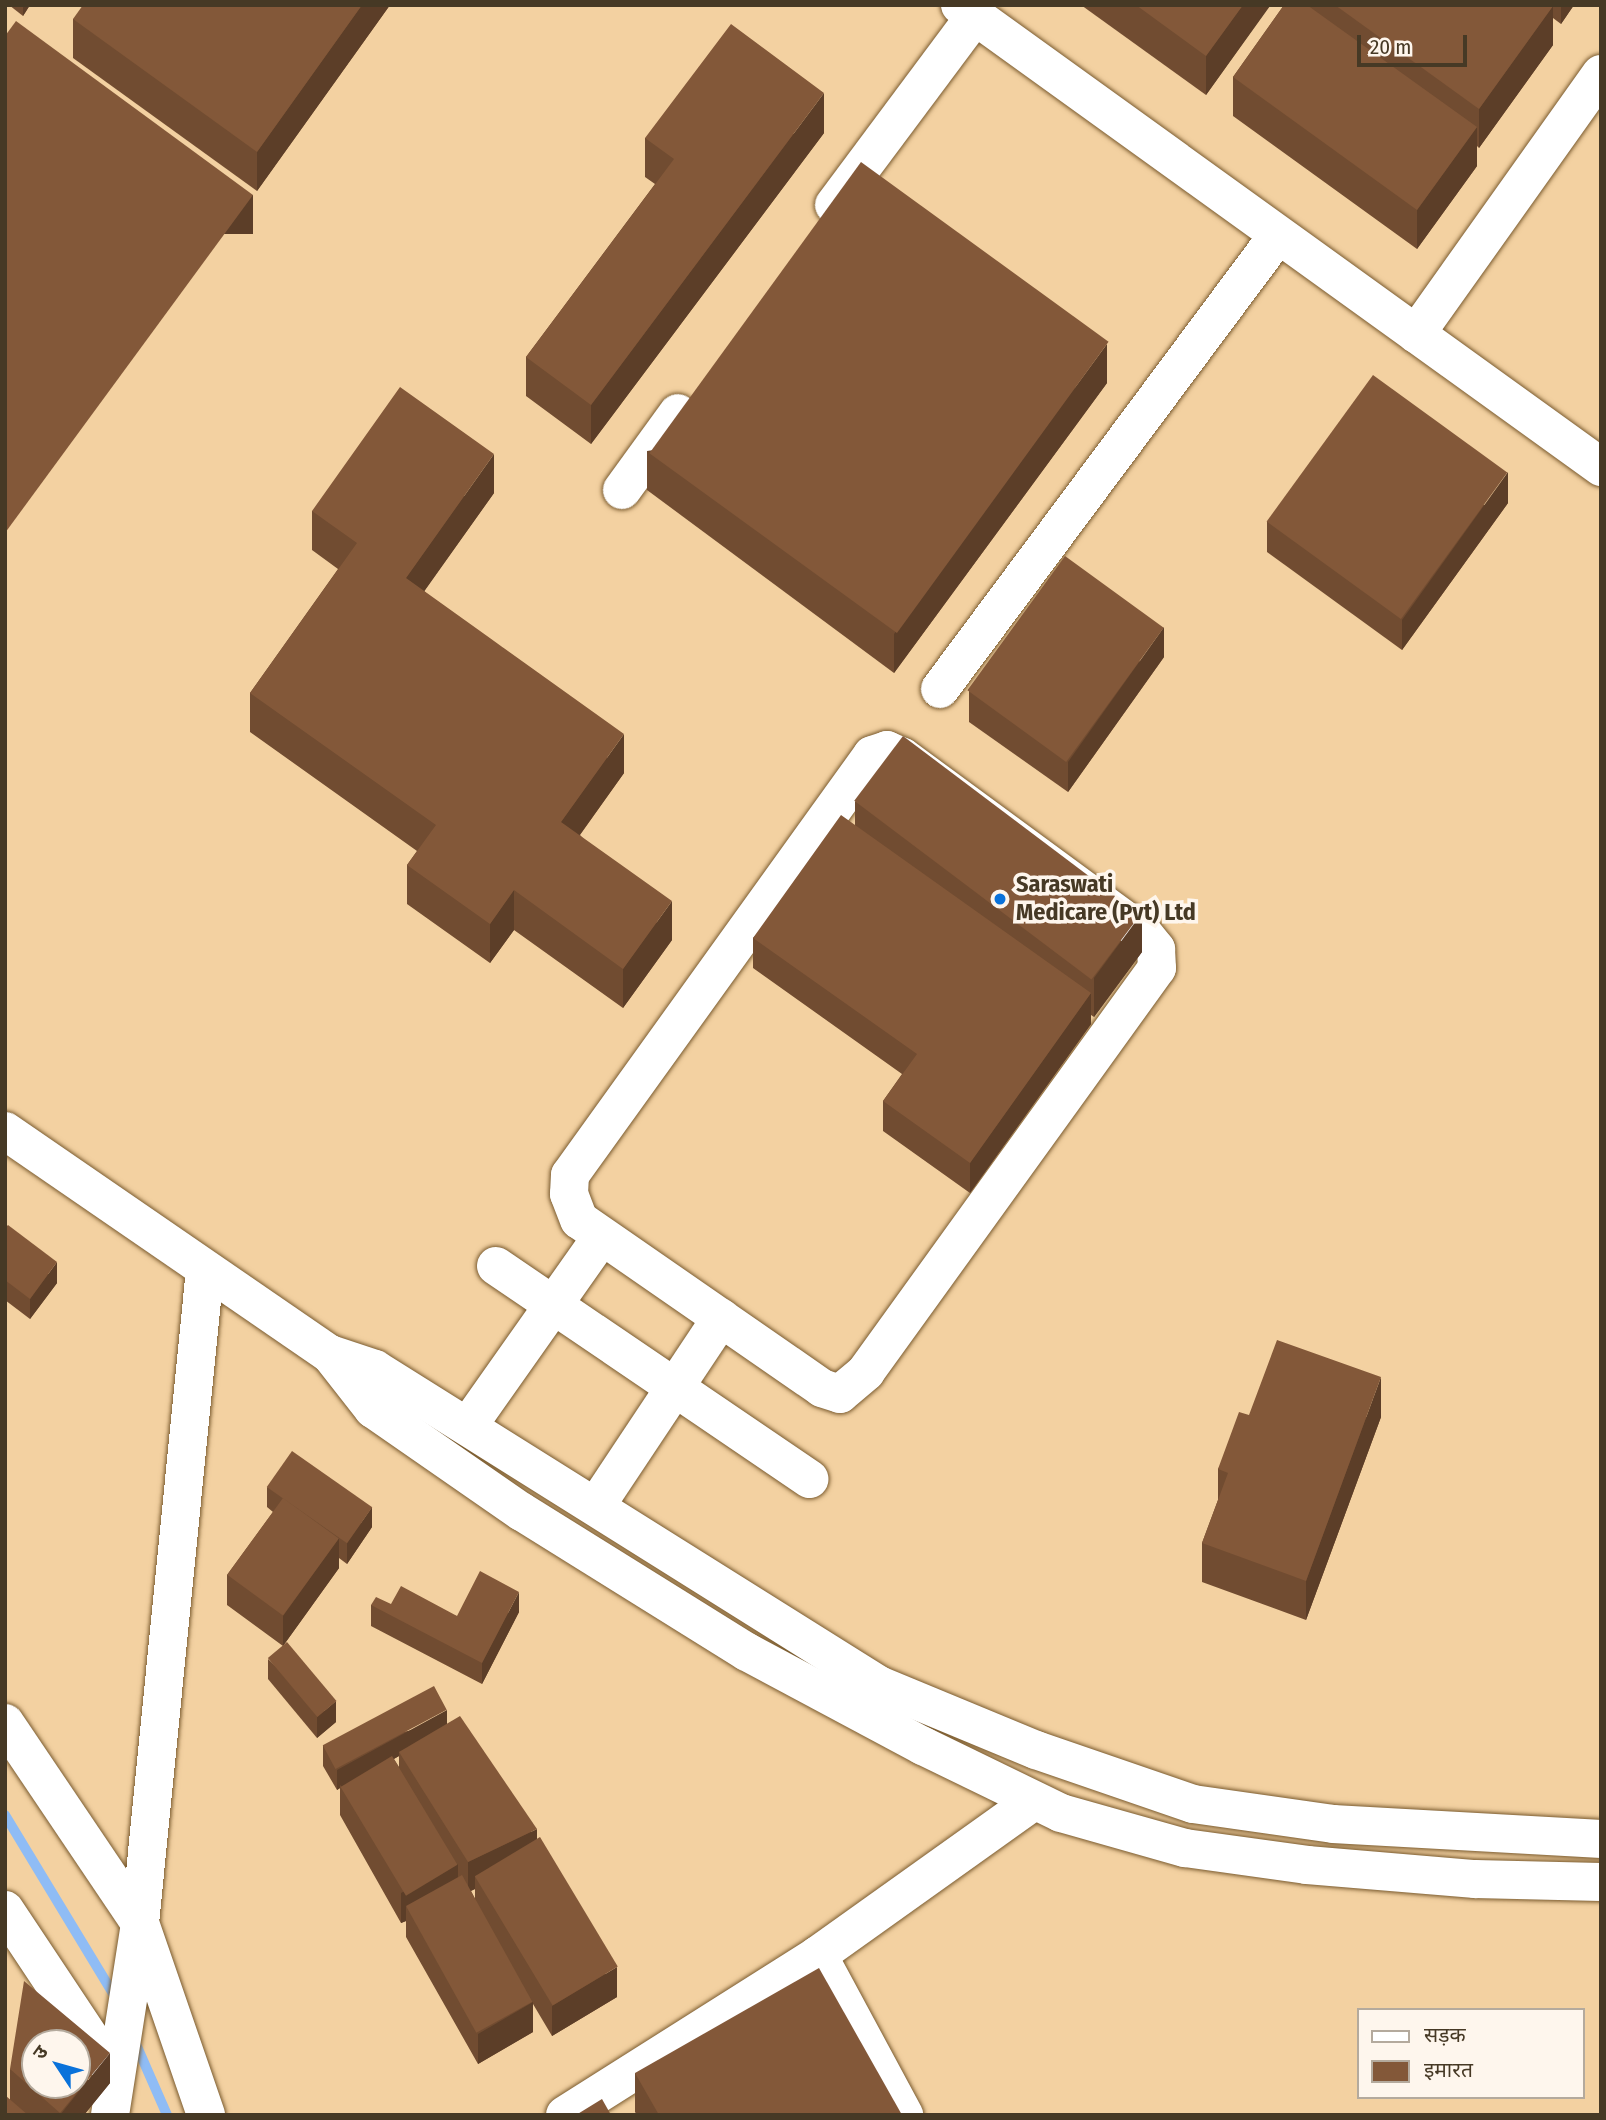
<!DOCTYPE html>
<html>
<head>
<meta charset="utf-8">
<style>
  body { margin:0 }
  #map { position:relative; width:1606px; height:2120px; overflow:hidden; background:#f3d1a1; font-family:"Fira Sans Condensed","Noto Sans Devanagari",sans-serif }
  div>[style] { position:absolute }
  .stream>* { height:10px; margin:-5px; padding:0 5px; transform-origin:5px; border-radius:5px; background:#8fbcf5 }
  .roads { filter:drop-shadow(0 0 2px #7a5b2f) drop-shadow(0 0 2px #7a5b2f) }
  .minor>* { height:38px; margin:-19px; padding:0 19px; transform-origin:19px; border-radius:19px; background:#fff }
  .wall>* { inset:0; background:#714c31 }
  .shaded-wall>* { inset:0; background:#5c3e28; transform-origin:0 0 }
  .building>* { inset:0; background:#835839; transform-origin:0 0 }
  .dots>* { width:19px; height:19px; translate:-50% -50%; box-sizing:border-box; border:4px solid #fef6ed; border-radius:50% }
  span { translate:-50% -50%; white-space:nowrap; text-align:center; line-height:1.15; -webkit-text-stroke:7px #fef6ed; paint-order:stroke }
  .poi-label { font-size:24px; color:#463925; font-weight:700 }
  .left { translate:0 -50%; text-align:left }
  .frame { position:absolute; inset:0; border:7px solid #463925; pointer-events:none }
  .legend { position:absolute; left:1357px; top:2008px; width:228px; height:91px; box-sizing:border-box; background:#fef6ed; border:2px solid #b4aa9d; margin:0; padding:9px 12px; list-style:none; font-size:21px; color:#463925 }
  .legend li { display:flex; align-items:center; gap:14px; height:35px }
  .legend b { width:35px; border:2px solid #b4aa9d }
  .north { position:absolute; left:21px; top:2029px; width:70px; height:70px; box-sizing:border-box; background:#fef6ed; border:2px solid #b4aa9d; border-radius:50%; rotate:306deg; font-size:19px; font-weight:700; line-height:28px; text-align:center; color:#463925 }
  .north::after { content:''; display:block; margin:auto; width:24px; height:32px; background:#0a72da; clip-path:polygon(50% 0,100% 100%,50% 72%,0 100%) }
  .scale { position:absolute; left:1357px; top:35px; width:110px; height:32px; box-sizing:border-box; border:4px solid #463925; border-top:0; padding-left:9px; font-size:21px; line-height:24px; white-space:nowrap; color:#463925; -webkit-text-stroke:5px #fef6ed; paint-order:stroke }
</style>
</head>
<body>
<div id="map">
  <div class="stream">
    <i style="left:5px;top:1815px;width:214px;rotate:58.8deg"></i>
    <i style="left:135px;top:2042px;width:80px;rotate:66.3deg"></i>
  </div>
  <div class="roads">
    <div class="minor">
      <i style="left:960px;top:5px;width:790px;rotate:35.78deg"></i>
      <i style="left:834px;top:205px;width:236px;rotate:-53.3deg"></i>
      <i style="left:1416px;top:334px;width:319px;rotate:-54.6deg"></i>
      <i style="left:622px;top:490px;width:95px;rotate:-54deg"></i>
      <i style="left:940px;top:689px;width:566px;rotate:-53.33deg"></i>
      <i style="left:887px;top:750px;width:17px;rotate:24deg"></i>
      <i style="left:903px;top:757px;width:298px;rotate:36.3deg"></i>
      <i style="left:1143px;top:933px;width:21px;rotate:51deg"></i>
      <i style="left:1156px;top:949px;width:19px;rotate:87deg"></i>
      <i style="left:1157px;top:968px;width:498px;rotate:125.8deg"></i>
      <i style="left:866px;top:1372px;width:34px;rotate:140deg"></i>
      <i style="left:840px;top:1394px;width:19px;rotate:-162deg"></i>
      <i style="left:822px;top:1388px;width:295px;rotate:-145.3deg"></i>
      <i style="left:579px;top:1220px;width:28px;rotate:-111deg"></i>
      <i style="left:569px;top:1194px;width:19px;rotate:-87deg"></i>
      <i style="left:570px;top:1175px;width:517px;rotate:-54.28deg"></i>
      <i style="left:872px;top:755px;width:16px;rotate:-18deg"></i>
      <i style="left:5px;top:1131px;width:394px;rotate:34.5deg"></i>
      <i style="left:330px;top:1354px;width:47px;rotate:18.4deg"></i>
      <i style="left:375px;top:1369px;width:595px;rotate:32.09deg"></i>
      <i style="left:879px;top:1685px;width:170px;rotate:22.5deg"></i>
      <i style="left:1036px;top:1750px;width:166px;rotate:19deg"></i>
      <i style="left:1193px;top:1804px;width:142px;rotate:8.1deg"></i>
      <i style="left:1334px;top:1824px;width:267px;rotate:3.2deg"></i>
      <i style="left:496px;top:1266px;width:379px;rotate:34.2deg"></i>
      <i style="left:330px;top:1354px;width:70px;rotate:52deg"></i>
      <i style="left:373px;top:1409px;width:181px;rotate:34.7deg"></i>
      <i style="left:522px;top:1512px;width:265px;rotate:31.9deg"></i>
      <i style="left:747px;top:1652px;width:200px;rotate:28.1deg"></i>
      <i style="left:923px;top:1746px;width:153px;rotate:25.9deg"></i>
      <i style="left:1061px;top:1813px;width:129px;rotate:15.8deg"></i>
      <i style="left:1185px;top:1848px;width:123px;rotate:7.9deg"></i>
      <i style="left:1307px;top:1865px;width:169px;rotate:4.8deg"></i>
      <i style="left:1475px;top:1879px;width:126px;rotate:1.4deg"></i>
      <i style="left:468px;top:1426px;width:232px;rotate:-54.8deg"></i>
      <i style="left:596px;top:1506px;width:226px;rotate:-56.4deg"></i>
      <i style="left:5px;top:1723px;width:241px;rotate:56deg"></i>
      <i style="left:140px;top:1923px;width:203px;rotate:71deg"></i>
      <i style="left:5px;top:1910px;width:197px;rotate:56.4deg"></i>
      <i style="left:818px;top:1955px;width:182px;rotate:61.7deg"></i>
      <i style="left:110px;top:2115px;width:194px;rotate:-81.1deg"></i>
      <i style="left:140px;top:1923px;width:656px;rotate:-84.32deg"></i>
      <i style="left:565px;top:2115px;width:299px;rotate:-32.3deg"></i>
      <i style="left:818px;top:1955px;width:265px;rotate:-35.5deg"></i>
    </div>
  </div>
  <div class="wall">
    <i style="clip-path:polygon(9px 5px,30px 5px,23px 16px)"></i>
    <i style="clip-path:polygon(390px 5px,257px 191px,73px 58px,73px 19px)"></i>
    <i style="clip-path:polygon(1081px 5px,1270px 5px,1206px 95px)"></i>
    <i style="clip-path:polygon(1284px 5px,1574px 5px,1561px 24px,1553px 18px,1553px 45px,1479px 148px,1477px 146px,1477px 166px,1417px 249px,1233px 116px,1233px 77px)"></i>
    <i style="clip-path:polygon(824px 133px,591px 444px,526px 396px,526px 357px,655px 184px,645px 177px,645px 138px)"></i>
    <i style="clip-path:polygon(1107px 383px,894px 673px,647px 490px,647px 451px)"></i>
    <i style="clip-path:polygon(494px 493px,424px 591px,624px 773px,580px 835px,672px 940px,623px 1008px,514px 930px,490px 963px,407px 904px,407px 865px,417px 851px,250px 732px,250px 693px,338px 569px,312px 550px,312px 511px)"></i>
    <i style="clip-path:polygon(1508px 503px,1402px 650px,1267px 552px,1267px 522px)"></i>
    <i style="clip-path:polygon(1164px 657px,1068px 792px,969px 722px,969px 691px)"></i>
    <i style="clip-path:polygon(855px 801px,1142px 952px,1094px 1017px,1091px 1015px,1091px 1024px,970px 1193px,883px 1131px,883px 1101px,902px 1074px,753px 968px,753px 938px,855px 826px)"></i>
    <i style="clip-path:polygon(5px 1228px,57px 1283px,30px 1319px,5px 1300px)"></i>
    <i style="clip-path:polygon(1249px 1415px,1381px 1417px,1306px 1620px,1202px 1582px,1202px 1543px,1218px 1500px,1218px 1469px)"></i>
    <i style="clip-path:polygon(267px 1487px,372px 1527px,347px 1564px,339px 1558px,339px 1568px,283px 1646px,227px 1605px,227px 1575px,273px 1512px,267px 1507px)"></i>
    <i style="clip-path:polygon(391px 1604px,457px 1616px,519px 1612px,482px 1684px,371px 1626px,371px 1605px)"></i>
    <i style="clip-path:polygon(268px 1659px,336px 1722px,317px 1738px,268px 1679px)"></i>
    <i style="clip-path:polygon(evenodd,447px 1724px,537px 1839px,617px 1997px,552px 2036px,533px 2004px,533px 2032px,478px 2064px,406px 1937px,406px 1921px,401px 1923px,340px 1815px,340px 1788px,337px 1790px,323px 1766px,323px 1746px,447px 1724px,399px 1756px,399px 1767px,394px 1759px,399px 1756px,447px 1724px,475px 1889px,475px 1899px,471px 1891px,475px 1889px)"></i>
    <i style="clip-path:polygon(10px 2069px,110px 2083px,84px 2115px,5px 2115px,10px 2099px)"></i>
    <i style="clip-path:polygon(635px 2073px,902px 2115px,637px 2115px,635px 2112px)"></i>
  </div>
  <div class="shaded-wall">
    <i style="clip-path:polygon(23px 5px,30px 5px,23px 16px)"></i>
    <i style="clip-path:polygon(362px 5px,390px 5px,257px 191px,257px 152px)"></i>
    <i style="clip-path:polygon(1243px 5px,1270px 6px,1206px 95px,1206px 56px)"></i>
    <i style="clip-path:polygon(1561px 5px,1574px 5px,1561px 24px)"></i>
    <i style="clip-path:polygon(1553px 6px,1553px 45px,1479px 148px,1479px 109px)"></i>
    <i style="clip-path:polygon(824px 93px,824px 133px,591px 444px,591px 405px)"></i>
    <i style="clip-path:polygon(1477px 127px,1477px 166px,1417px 249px,1417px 210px)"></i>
    <i style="left:253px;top:195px;width:39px;height:419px;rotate:90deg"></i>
    <i style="clip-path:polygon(1107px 344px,1107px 383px,894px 673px,894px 634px)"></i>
    <i style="clip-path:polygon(494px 454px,494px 493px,406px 617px,406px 578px)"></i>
    <i style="clip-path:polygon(1508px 472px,1508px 503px,1402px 650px,1402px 620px)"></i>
    <i style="clip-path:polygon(1164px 627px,1164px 657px,1068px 792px,1068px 762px)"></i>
    <i style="clip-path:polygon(624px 734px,624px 773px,561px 861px,561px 822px)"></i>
    <i style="clip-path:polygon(514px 890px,514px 930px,490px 963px,490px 924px)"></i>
    <i style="clip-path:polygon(672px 901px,672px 940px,623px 1008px,623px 969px)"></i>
    <i style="clip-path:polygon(1142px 913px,1142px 952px,1094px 1017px,1094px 978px)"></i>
    <i style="clip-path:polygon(1091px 993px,1091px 1024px,970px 1193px,970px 1163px)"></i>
    <i style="clip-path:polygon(57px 1262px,57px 1283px,30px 1319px,30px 1299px)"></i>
    <i style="clip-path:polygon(1381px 1377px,1381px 1417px,1306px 1620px,1306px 1581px)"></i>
    <i style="clip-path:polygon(372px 1507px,372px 1527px,347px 1564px,347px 1543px)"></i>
    <i style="clip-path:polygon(339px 1538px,339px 1568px,283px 1646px,283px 1616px)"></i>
    <i style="clip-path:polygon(519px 1592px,519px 1612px,482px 1684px,482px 1663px)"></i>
    <i style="clip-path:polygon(336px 1701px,336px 1722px,317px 1738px,317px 1717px)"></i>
    <i style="clip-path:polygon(447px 1710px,447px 1730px,399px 1752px,399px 1756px,342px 1787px,340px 1785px,340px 1788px,337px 1790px,337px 1770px)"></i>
    <i style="clip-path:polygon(537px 1829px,537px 1859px,475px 1876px,475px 1889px,468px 1892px,468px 1862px)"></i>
    <i style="clip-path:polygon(458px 1864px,458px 1894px,406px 1907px,406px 1921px,401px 1923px,401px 1893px)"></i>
    <i style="clip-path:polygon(617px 1967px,617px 1997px,552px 2036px,552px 2006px)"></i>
    <i style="clip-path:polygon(533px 2002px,533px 2032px,478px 2064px,478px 2034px)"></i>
    <i style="clip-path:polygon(110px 2053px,110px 2083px,84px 2115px,60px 2115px)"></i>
  </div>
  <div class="building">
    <i style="clip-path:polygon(83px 5px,362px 5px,257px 152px,73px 19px)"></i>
    <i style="clip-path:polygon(1136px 5px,1243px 5px,1206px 56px)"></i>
    <i style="clip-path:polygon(1284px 5px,1307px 5px,1477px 127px,1417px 210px,1233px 77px)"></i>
    <i style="clip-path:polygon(1335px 5px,1551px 5px,1553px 6px,1479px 109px)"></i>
    <i style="clip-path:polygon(16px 21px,253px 195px,5px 533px,5px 36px)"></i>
    <i style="clip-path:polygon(731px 24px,824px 93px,591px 405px,526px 357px,674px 159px,645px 138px)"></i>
    <i style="left:861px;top:162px;width:306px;height:360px;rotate:36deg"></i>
    <i style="left:1373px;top:375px;width:166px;height:181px;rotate:36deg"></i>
    <i style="clip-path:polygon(400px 387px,494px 454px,406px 578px,624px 734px,561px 822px,672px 901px,623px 969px,514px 890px,490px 924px,407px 865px,436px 825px,250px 693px,357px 543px,312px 511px)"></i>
    <i style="left:1065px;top:556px;width:122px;height:166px;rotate:36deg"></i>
    <i style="left:903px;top:736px;width:297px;height:81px;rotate:37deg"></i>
    <i style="clip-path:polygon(841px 815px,1091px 993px,970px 1163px,883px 1101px,917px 1054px,753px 938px)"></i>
    <i style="clip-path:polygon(8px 1225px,57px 1262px,30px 1299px,5px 1280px,5px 1228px)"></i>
    <i style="clip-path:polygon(1277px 1340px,1381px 1377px,1306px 1581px,1202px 1543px,1228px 1473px,1218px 1469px,1239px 1412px,1249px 1415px)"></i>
    <i style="left:292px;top:1451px;width:98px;height:44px;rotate:35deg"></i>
    <i style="left:283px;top:1498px;width:69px;height:95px;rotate:36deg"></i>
    <i style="clip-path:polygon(480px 1571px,519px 1592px,482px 1663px,371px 1605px,376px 1597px,391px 1604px,401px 1586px,457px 1616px)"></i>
    <i style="left:287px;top:1642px;width:77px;height:25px;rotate:50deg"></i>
    <i style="left:434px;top:1686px;width:27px;height:126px;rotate:62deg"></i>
    <i style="clip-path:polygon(460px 1716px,537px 1829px,468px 1862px,399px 1752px)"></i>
    <i style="left:392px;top:1756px;width:127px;height:60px;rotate:59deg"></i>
    <i style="left:540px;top:1837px;width:151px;height:76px;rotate:59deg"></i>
    <i style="left:462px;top:1875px;width:145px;height:64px;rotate:61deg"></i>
    <i style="clip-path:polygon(819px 1968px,902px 2115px,659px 2115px,635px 2073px)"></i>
    <i style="clip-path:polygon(evenodd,24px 1981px,110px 2053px,60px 2113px,10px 2069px,24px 1981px,35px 2043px,77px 2043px,77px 2085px,35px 2085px,35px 2043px)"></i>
    <i style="clip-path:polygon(6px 2096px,28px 2115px,5px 2115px,5px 2098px)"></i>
    <i style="clip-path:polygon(602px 2099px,611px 2115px,576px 2115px)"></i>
  </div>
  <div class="dots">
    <i style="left:1000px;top:899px;background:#0a72da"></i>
  </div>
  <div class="poi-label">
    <span class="left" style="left:1016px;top:899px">Saraswati<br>Medicare (Pvt) Ltd</span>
  </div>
  <div class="frame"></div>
  <ul class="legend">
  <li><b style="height:9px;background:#fff"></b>सड़क</li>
  <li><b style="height:19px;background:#835839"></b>इमारत</li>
  </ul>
  <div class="north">उ</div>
  <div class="scale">20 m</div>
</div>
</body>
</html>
